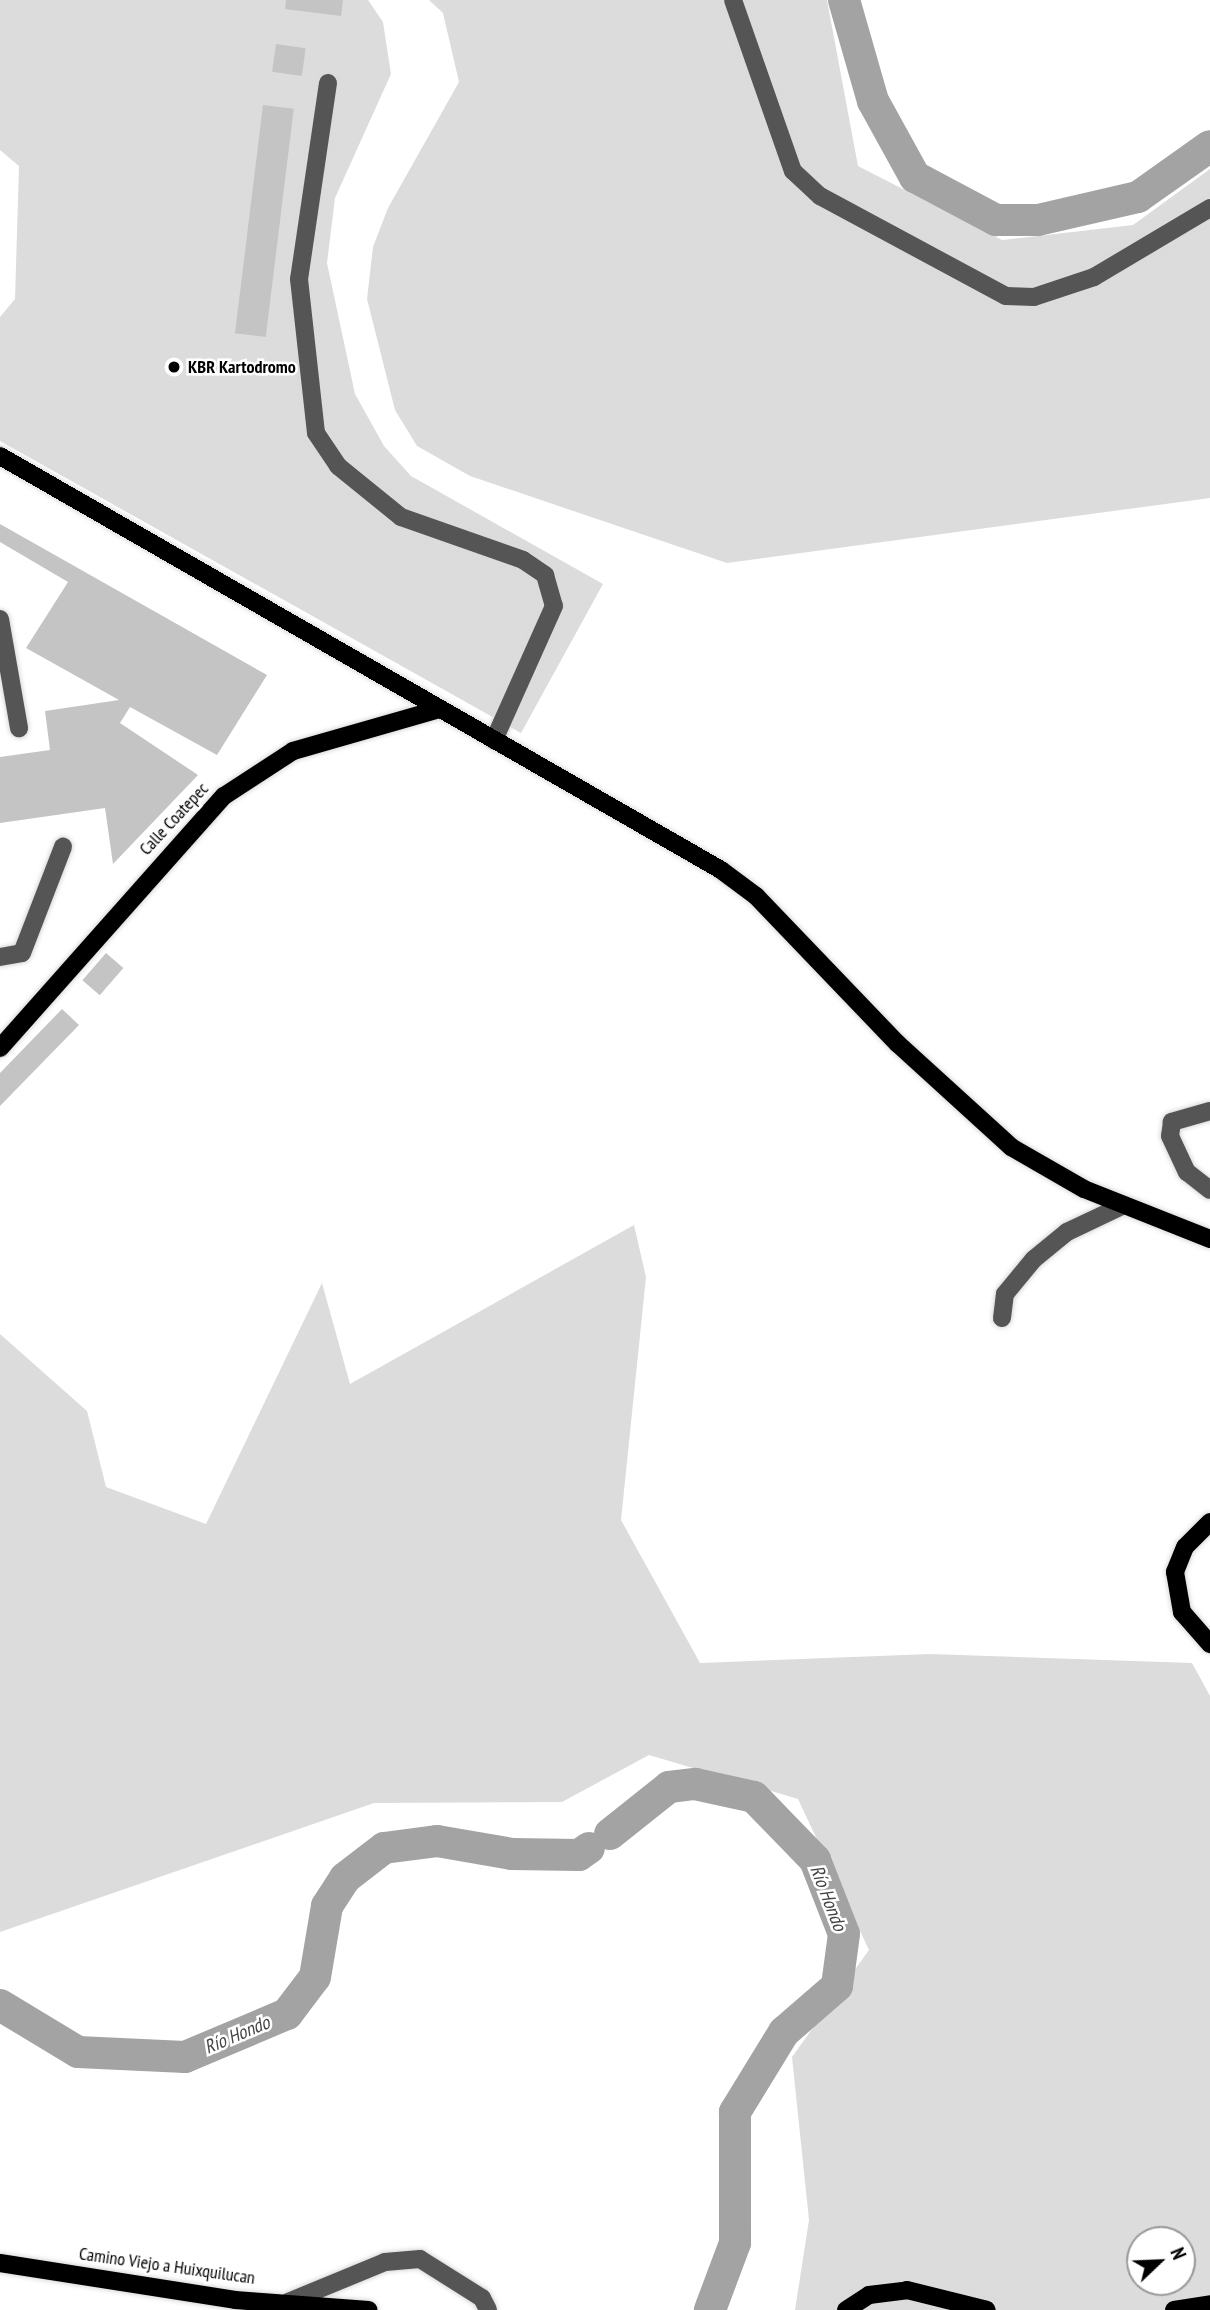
<!DOCTYPE html>
<html>
<head>
<meta charset="utf-8">
<style>
  body { margin:0 }
  #map { position:relative; width:1210px; height:2310px; overflow:hidden; background:#fff; font-family:"PT Sans Narrow",sans-serif }
  div>[style] { position:absolute }
  .green>* { inset:0; background:#dcdcdc }
  .river>* { height:32px; margin:-16px; padding:0 16px; transform-origin:16px; border-radius:16px; background:#a3a3a3 }
  .building>* { inset:0; background:#c4c4c4; transform-origin:0 0 }
  .roads { filter:drop-shadow(0 0 2px #dbdbdb) drop-shadow(0 0 2px #dbdbdb) }
  .minor>* { height:18px; margin:-9px; padding:0 9px; transform-origin:9px; border-radius:9px; background:#555 }
  .major>* { height:18px; margin:-9px; padding:0 9px; transform-origin:9px; border-radius:9px; background:#000 }
  .dots>* { width:19px; height:19px; translate:-50% -50%; box-sizing:border-box; border:4px solid #fff; border-radius:50% }
  span { translate:-50% -50%; white-space:nowrap; text-align:center; line-height:1.15; -webkit-text-stroke:5px #fff; paint-order:stroke }
  .poi-label { font-size:18px; color:#000; font-weight:700 }
  .left { translate:0 -50%; text-align:left }
  .street-label { font-size:18px; color:#000 }
  .water-label { font-size:19px; color:#444; font-style:italic }
  .north { position:absolute; left:1126px; top:2226px; width:70px; height:70px; box-sizing:border-box; background:#fff; border:2px solid #999; border-radius:50%; rotate:67deg; font-size:19px; font-weight:700; line-height:28px; text-align:center; color:#000 }
  .north::after { content:''; display:block; margin:auto; width:24px; height:32px; background:#000; clip-path:polygon(50% 0,100% 100%,50% 72%,0 100%) }
</style>
</head>
<body>
<div id="map">
  <div class="green">
    <i style="clip-path:polygon(0 0,368px 0,383px 22px,391px 74px,335px 198px,327px 263px,355px 394px,384px 446px,411px 476px,603px 584px,521px 733px,0 441px,0 317px,15px 299px,19px 166px,0 150px)"></i>
    <i style="clip-path:polygon(429px 0,827px 0,858px 166px,1002px 240px,1133px 225px,1210px 169px,1210px 498px,727px 563px,470px 476px,417px 446px,395px 410px,367px 299px,373px 247px,388px 208px,459px 82px,443px 13px)"></i>
    <i style="clip-path:polygon(evenodd,634px 1225px,646px 1277px,621px 1520px,700px 1663px,930px 1654px,1192px 1663px,1210px 1696px,1210px 2310px,795px 2310px,809px 2220px,792px 2057px,869px 1950px,798px 1799px,649px 1755px,562px 1802px,374px 1803px,0 1932px,0 1334px,87px 1411px,106px 1487px,206px 1524px,322px 1283px,350px 1384px,634px 1225px,1140px 2240px,1182px 2240px,1182px 2282px,1140px 2282px,1140px 2240px)"></i>
  </div>
  <div class="river">
    <i style="left:844px;top:0;width:105px;rotate:74deg"></i>
    <i style="left:873px;top:101px;width:87px;rotate:61.1deg"></i>
    <i style="left:915px;top:177px;width:92px;rotate:28deg"></i>
    <i style="left:996px;top:220px;width:42px"></i>
    <i style="left:1038px;top:220px;width:103px;rotate:-13deg"></i>
    <i style="left:1138px;top:197px;width:88px;rotate:-35.3deg"></i>
    <i style="left:610px;top:1834px;width:75px;rotate:-38.5deg"></i>
    <i style="left:669px;top:1787px;width:26px;rotate:-7deg"></i>
    <i style="left:695px;top:1784px;width:60px;rotate:12.4deg"></i>
    <i style="left:754px;top:1797px;width:88px;rotate:45.9deg"></i>
    <i style="left:815px;top:1860px;width:79px;rotate:68.6deg"></i>
    <i style="left:844px;top:1934px;width:52px;rotate:97.7deg"></i>
    <i style="left:837px;top:1986px;width:70px;rotate:139deg"></i>
    <i style="left:784px;top:2032px;width:94px;rotate:121.5deg"></i>
    <i style="left:735px;top:2112px;width:131px;rotate:90deg"></i>
    <i style="left:735px;top:2243px;width:72px;rotate:110.5deg"></i>
    <i style="left:0;top:2005px;width:91px;rotate:31.1deg"></i>
    <i style="left:78px;top:2052px;width:107px;rotate:2.7deg"></i>
    <i style="left:185px;top:2057px;width:111px;rotate:-22.9deg"></i>
    <i style="left:287px;top:2014px;width:46px;rotate:-52.9deg"></i>
    <i style="left:315px;top:1977px;width:72px;rotate:-80.4deg"></i>
    <i style="left:327px;top:1906px;width:33px;rotate:-57deg"></i>
    <i style="left:345px;top:1878px;width:49px;rotate:-37.6deg"></i>
    <i style="left:384px;top:1848px;width:53px;rotate:-7.5deg"></i>
    <i style="left:437px;top:1841px;width:76px;rotate:9.8deg"></i>
    <i style="left:512px;top:1854px;width:67px;rotate:0.9deg"></i>
    <i style="left:579px;top:1855px;width:12px;rotate:-35deg"></i>
  </div>
  <div class="building">
    <i style="clip-path:polygon(286px 0,343px 0,341px 16px,285px 9px)"></i>
    <i style="left:276px;top:44px;width:30px;height:28px;rotate:8deg"></i>
    <i style="left:263px;top:105px;width:31px;height:230px;rotate:7deg"></i>
    <i style="clip-path:polygon(0 524px,267px 675px,217px 755px,130px 707px,120px 723px,198px 775px,113px 864px,105px 808px,0 823px,0 757px,50px 750px,45px 711px,119px 700px,26px 648px,68px 582px,0 542px)"></i>
    <i style="left:106px;top:953px;width:23px;height:36px;rotate:41deg"></i>
    <i style="clip-path:polygon(62px 1009px,79px 1025px,0 1106px,0 1073px)"></i>
  </div>
  <div class="roads">
    <div class="minor">
      <i style="left:733px;top:0;width:181px;rotate:70.7deg"></i>
      <i style="left:793px;top:171px;width:37px;rotate:43deg"></i>
      <i style="left:820px;top:196px;width:211px;rotate:28.3deg"></i>
      <i style="left:1006px;top:296px;width:28px;rotate:2deg"></i>
      <i style="left:1034px;top:297px;width:63px;rotate:-18.4deg"></i>
      <i style="left:1094px;top:277px;width:135px;rotate:-30.7deg"></i>
      <i style="left:328px;top:83px;width:198px;rotate:98.4deg"></i>
      <i style="left:299px;top:279px;width:155px;rotate:83.7deg"></i>
      <i style="left:316px;top:433px;width:40px;rotate:56deg"></i>
      <i style="left:338px;top:466px;width:81px;rotate:39deg"></i>
      <i style="left:401px;top:517px;width:129px;rotate:19.4deg"></i>
      <i style="left:523px;top:560px;width:27px;rotate:34deg"></i>
      <i style="left:545px;top:575px;width:32px;rotate:74deg"></i>
      <i style="left:554px;top:606px;width:147px;rotate:114.1deg"></i>
      <i style="left:0;top:619px;width:111px;rotate:80.1deg"></i>
      <i style="left:0;top:957px;width:22px;rotate:-10deg"></i>
      <i style="left:22px;top:953px;width:114px;rotate:-68.9deg"></i>
      <i style="left:1210px;top:1111px;width:40px;rotate:164deg"></i>
      <i style="left:1172px;top:1122px;width:14px;rotate:98deg"></i>
      <i style="left:1170px;top:1136px;width:40px;rotate:65deg"></i>
      <i style="left:1187px;top:1172px;width:29px;rotate:38deg"></i>
      <i style="left:1002px;top:1318px;width:24px;rotate:-83deg"></i>
      <i style="left:1005px;top:1294px;width:45px;rotate:-50.4deg"></i>
      <i style="left:1034px;top:1259px;width:43px;rotate:-39.3deg"></i>
      <i style="left:1067px;top:1232px;width:61px;rotate:-25.3deg"></i>
      <i style="left:288px;top:2302px;width:105px;rotate:-22.4deg"></i>
      <i style="left:385px;top:2262px;width:35px;rotate:-5deg"></i>
      <i style="left:420px;top:2259px;width:73px;rotate:32.2deg"></i>
      <i style="left:482px;top:2298px;width:13px;rotate:63deg"></i>
    </div>
    <div class="major">
      <i style="left:0;top:456px;width:831px;rotate:29.86deg"></i>
      <i style="left:721px;top:870px;width:44px;rotate:36.6deg"></i>
      <i style="left:756px;top:896px;width:205px;rotate:46.2deg"></i>
      <i style="left:898px;top:1044px;width:153px;rotate:42.3deg"></i>
      <i style="left:1011px;top:1147px;width:84px;rotate:29.9deg"></i>
      <i style="left:1084px;top:1189px;width:136px;rotate:21.6deg"></i>
      <i style="left:0;top:1048px;width:337px;rotate:-48.4deg"></i>
      <i style="left:224px;top:796px;width:82px;rotate:-33.1deg"></i>
      <i style="left:293px;top:751px;width:152px;rotate:-16deg"></i>
      <i style="left:1210px;top:1522px;width:35px;rotate:135deg"></i>
      <i style="left:1185px;top:1547px;width:27px;rotate:112deg"></i>
      <i style="left:1175px;top:1572px;width:41px;rotate:80.1deg"></i>
      <i style="left:1182px;top:1612px;width:43px;rotate:48.8deg"></i>
      <i style="left:0;top:2263px;width:238px;rotate:8.9deg"></i>
      <i style="left:235px;top:2300px;width:134px;rotate:4.3deg"></i>
      <i style="left:846px;top:2310px;width:27px;rotate:-33deg"></i>
      <i style="left:869px;top:2295px;width:38px;rotate:-7deg"></i>
      <i style="left:907px;top:2290px;width:82px;rotate:14deg"></i>
      <i style="left:1174px;top:2310px;width:36px;rotate:-9deg"></i>
    </div>
  </div>
  <div class="dots">
    <i style="left:174px;top:367px;background:#000"></i>
  </div>
  <div class="poi-label">
    <span class="left" style="left:188px;top:367px">KBR Kartodromo</span>
  </div>
  <div class="street-label">
    <span style="left:174px;top:819px;rotate:-47deg">Calle Coatepec</span>
    <span style="left:167px;top:2266px;rotate:8deg">Camino Viejo a Huixquilucan</span>
  </div>
  <div class="water-label">
    <span style="left:828px;top:1898px;rotate:69deg">Río Hondo</span>
    <span style="left:237px;top:2035px;rotate:-23deg">Río Hondo</span>
  </div>
  <div class="north">N</div>
</div>
</body>
</html>
